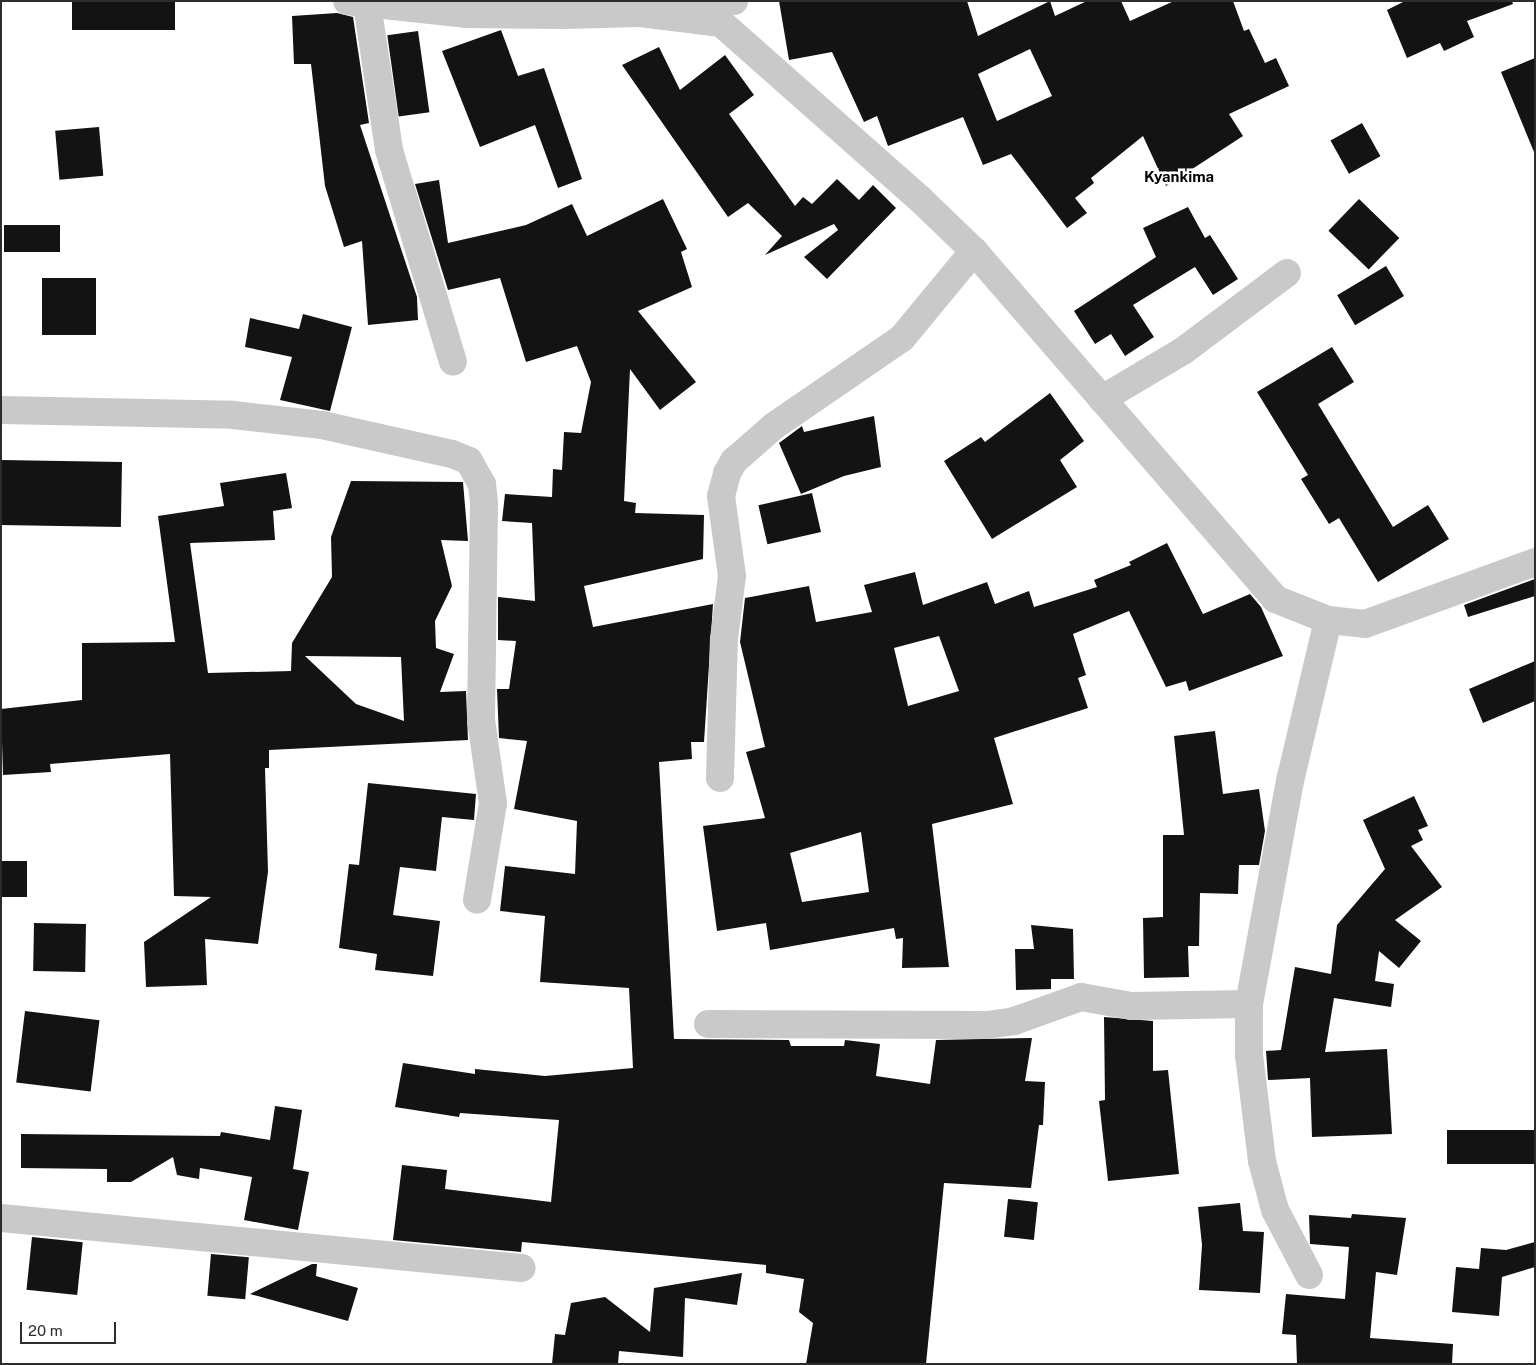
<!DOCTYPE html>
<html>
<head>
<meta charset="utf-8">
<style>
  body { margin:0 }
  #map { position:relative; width:1536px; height:1365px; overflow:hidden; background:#fff; font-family:"Public Sans",sans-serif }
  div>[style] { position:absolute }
  .building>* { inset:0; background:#131313; transform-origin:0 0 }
  .minor>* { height:28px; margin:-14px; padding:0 14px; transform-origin:14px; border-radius:14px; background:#c9c9c9 }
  span { translate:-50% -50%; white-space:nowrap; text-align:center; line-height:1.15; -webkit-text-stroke:5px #fff; paint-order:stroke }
  .quarter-label { font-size:15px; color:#000; font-weight:700 }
  .frame { position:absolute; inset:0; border:2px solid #2c2c2c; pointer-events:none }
  .scale { position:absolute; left:20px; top:1322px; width:96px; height:22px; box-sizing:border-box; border:2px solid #2c2c2c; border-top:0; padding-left:6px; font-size:15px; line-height:18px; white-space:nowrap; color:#2c2c2c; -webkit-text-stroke:4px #fff; paint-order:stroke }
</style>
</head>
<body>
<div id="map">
  <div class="building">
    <i style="left:72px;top:1px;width:103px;height:29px"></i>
    <i style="clip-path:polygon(evenodd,779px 1px,967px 1px,978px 36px,1050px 1px,1055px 16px,1087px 1px,1121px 1px,1130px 21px,1174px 1px,1233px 1px,1244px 31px,1249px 29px,1265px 63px,1276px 58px,1289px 86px,1229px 114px,1243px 136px,1166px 186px,1143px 136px,1091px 178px,1094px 183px,1075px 198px,1087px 213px,1067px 228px,1011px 154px,983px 165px,963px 117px,888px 146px,877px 116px,864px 122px,832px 52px,789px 60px,779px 1px,1030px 49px,1052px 96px,997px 121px,978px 74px,1030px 49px)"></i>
    <i style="clip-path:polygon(1405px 1px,1512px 1px,1513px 4px,1467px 21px,1474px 37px,1444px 51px,1440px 43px,1407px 58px,1387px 10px)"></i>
    <i style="clip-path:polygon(337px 13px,353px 17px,369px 123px,360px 125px,417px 297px,418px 320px,368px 325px,362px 241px,344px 247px,325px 186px,311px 64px,294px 64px,292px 16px)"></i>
    <i style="clip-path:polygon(501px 30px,518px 76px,544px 68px,582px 179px,558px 188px,535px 125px,480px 147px,442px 51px)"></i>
    <i style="left:418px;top:31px;width:82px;height:31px;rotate:82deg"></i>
    <i style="clip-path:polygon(659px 47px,680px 90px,725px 55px,754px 95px,729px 114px,795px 206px,803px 197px,812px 204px,837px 179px,859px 200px,873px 185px,896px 208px,827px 279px,804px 257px,838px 230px,834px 224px,765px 255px,782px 236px,748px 203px,728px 217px,622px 65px)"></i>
    <i style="clip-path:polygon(1535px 58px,1535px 152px,1534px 152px,1501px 72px)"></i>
    <i style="left:1362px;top:123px;width:38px;height:36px;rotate:61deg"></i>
    <i style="left:99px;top:127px;width:49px;height:44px;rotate:85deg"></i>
    <i style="clip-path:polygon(439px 180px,448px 243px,526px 225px,572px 204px,587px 236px,663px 199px,687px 249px,681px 252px,692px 287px,638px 311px,696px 382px,660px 410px,630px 369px,624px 501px,636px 503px,635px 513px,704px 515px,703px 559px,584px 586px,593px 627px,713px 604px,704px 742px,691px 742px,692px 759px,659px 762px,674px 1039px,789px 1040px,791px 1046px,844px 1046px,845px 1040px,880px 1044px,876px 1076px,930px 1084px,936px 1040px,1032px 1038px,1025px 1081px,1045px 1082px,1043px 1125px,1039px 1125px,1031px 1188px,944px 1183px,926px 1364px,806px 1364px,813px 1323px,799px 1312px,804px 1279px,766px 1273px,766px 1265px,522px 1242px,521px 1252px,393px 1240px,402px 1165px,447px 1170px,445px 1189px,551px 1202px,559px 1120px,460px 1113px,459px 1117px,395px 1107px,403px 1063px,475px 1074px,475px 1069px,545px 1076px,633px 1068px,629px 988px,540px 982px,545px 916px,500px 911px,505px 866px,575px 874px,577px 821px,514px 809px,527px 741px,499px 738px,497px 689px,509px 689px,516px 641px,498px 640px,498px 597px,535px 601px,532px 523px,502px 521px,505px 494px,552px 497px,553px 469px,562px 470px,564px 432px,581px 433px,591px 382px,577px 346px,526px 362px,500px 278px,448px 290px,415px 184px)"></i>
    <i style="left:1359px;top:199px;width:56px;height:44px;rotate:44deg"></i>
    <i style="clip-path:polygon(1188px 207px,1205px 238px,1210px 235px,1238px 279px,1213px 295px,1195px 267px,1133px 305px,1154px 337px,1125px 356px,1111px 334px,1095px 344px,1074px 311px,1156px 257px,1143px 228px)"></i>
    <i style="left:60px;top:225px;width:27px;height:56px;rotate:90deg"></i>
    <i style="left:1386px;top:266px;width:35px;height:57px;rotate:59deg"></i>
    <i style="left:96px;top:278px;width:57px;height:54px;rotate:90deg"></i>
    <i style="clip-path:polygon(303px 314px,352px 327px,330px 411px,280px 400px,292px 357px,245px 347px,250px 318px,299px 329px)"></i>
    <i style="clip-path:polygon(1332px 347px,1354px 382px,1318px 404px,1393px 527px,1428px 505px,1449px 539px,1378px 582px,1339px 518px,1329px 524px,1301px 479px,1308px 475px,1257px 392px)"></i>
    <i style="clip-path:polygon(1050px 393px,1084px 441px,1060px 460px,1077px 487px,992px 539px,944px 461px,981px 437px,985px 442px)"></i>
    <i style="clip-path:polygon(874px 416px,881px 467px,844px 476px,801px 494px,779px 443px,802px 426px,804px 432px)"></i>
    <i style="left:122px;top:462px;width:65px;height:121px;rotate:91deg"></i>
    <i style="clip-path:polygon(evenodd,286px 473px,292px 508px,273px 511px,275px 540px,190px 543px,208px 673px,291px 671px,292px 643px,332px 577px,331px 537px,351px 481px,463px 482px,468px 541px,441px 540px,452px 586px,435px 621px,436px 648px,454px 654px,440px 692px,466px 691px,468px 740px,269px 750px,269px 768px,265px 768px,268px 872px,258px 944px,205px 939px,207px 985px,146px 987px,144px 942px,211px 897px,174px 896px,170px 754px,50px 764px,51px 772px,3px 775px,1px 709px,82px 700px,82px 643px,175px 642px,158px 516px,224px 506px,220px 483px,286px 473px,305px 656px,401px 657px,404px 721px,356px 704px,305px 656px)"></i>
    <i style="left:812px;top:493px;width:40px;height:55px;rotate:77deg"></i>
    <i style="clip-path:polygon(evenodd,1167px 543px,1203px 614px,1250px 594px,1261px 607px,1283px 656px,1189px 691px,1186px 681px,1166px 687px,1129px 611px,1073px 634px,1086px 675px,1078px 678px,1088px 708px,994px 738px,1013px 804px,932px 824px,949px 967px,902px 968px,903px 938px,896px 939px,894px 928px,770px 950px,766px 923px,717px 931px,703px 826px,765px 818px,746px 752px,765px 747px,740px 642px,745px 598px,809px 586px,816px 622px,872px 612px,864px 585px,915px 572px,923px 605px,987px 582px,995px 604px,1029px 591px,1034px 607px,1097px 587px,1094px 580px,1131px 565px,1129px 562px,1167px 543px,939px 636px,959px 691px,908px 706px,894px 648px,939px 636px,1167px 543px,861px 832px,869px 892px,802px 902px,790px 853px,861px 832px)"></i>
    <i style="clip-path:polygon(1535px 579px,1535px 596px,1468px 617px,1464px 605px)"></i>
    <i style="clip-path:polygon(1535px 661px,1535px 701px,1483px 723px,1469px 689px)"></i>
    <i style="clip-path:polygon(1215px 731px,1223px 794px,1259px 789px,1265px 831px,1259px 865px,1239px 865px,1238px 894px,1200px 893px,1199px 946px,1188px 946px,1189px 977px,1144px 978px,1143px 918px,1163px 917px,1163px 835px,1184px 835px,1174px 736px)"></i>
    <i style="clip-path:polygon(368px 783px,476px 794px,474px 820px,442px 817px,436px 871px,400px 867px,393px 915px,440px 921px,433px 976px,375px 970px,377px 954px,339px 948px,349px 864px,359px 865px)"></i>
    <i style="clip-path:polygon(1414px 796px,1428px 826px,1418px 830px,1423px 840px,1411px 846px,1442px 887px,1395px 920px,1421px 941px,1399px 968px,1379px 951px,1375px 981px,1394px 984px,1391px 1007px,1334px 998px,1325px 1052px,1387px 1049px,1392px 1134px,1312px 1137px,1310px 1078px,1268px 1080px,1266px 1051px,1281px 1050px,1295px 967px,1331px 974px,1337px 925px,1385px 869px,1363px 820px)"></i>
    <i style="left:1px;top:861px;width:26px;height:36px"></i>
    <i style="left:34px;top:923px;width:52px;height:48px;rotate:1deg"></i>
    <i style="clip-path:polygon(1031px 925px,1073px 929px,1074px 979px,1051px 979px,1051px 989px,1016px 990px,1015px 949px,1034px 949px)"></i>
    <i style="left:25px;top:1011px;width:75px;height:72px;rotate:7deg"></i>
    <i style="clip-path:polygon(1104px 1017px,1153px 1021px,1153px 1071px,1168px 1070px,1179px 1174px,1108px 1181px,1099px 1101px,1105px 1100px)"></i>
    <i style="clip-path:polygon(275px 1106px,302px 1110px,293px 1169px,309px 1172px,298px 1230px,244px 1220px,252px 1177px,200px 1168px,199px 1179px,177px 1175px,173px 1157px,131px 1182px,107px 1182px,107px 1169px,21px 1168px,21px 1134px,220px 1136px,221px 1132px,270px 1140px)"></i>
    <i style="left:1535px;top:1130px;width:34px;height:88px;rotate:90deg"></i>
    <i style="left:1008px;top:1199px;width:30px;height:38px;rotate:6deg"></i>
    <i style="clip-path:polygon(1240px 1203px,1243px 1231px,1264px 1232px,1260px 1293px,1199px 1290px,1202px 1245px,1198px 1207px)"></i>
    <i style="clip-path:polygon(1352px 1214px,1406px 1218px,1397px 1275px,1376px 1272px,1370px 1338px,1453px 1344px,1452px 1364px,1297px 1364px,1296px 1335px,1282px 1334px,1286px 1294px,1345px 1299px,1349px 1247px,1310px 1244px,1309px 1215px,1351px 1218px)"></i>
    <i style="left:32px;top:1237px;width:51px;height:53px;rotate:6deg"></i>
    <i style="clip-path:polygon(1535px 1242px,1535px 1267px,1502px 1277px,1499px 1316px,1452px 1312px,1456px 1267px,1479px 1269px,1481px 1248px,1506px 1250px)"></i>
    <i style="left:211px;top:1254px;width:38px;height:42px;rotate:5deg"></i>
    <i style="clip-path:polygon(312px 1264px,317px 1264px,316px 1276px,358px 1288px,348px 1321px,250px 1294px)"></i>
    <i style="clip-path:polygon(742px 1273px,737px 1305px,685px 1298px,683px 1357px,619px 1351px,618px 1364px,552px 1364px,555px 1334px,565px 1335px,571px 1303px,605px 1297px,650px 1332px,654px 1288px)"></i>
  </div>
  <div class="minor">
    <i style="left:347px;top:1px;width:121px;rotate:6.2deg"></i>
    <i style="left:467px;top:14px;width:97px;rotate:0.6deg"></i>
    <i style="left:564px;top:15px;width:76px;rotate:-1.5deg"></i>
    <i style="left:640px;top:13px;width:95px;rotate:-7.3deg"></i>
    <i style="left:367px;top:4px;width:148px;rotate:81.4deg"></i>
    <i style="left:389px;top:150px;width:221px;rotate:73.2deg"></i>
    <i style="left:640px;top:13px;width:82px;rotate:7deg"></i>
    <i style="left:721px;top:23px;width:266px;rotate:41.5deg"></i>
    <i style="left:920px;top:199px;width:75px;rotate:43.9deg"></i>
    <i style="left:974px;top:251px;width:460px;rotate:49.1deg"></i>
    <i style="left:1275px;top:599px;width:57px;rotate:21.6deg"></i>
    <i style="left:1328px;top:620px;width:37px;rotate:6deg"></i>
    <i style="left:1365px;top:624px;width:181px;rotate:-20deg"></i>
    <i style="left:1102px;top:399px;width:94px;rotate:-30.7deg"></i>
    <i style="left:1183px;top:351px;width:130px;rotate:-36.9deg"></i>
    <i style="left:1px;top:410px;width:232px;rotate:1.2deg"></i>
    <i style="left:233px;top:415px;width:90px;rotate:6.4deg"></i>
    <i style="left:322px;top:425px;width:133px;rotate:12.6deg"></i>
    <i style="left:452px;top:454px;width:18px;rotate:22deg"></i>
    <i style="left:469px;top:461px;width:26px;rotate:61deg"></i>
    <i style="left:482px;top:484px;width:20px;rotate:84deg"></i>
    <i style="left:484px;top:504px;width:216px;rotate:90.8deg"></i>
    <i style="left:481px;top:720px;width:84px;rotate:81.8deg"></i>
    <i style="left:493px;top:803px;width:98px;rotate:99.4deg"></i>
    <i style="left:720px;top:778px;width:139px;rotate:-88.4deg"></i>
    <i style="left:724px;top:639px;width:64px;rotate:-82.8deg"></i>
    <i style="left:732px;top:576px;width:81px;rotate:-97.8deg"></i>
    <i style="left:721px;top:496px;width:24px;rotate:-75deg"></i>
    <i style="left:727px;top:473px;width:14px;rotate:-60deg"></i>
    <i style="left:734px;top:461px;width:53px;rotate:-41.2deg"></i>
    <i style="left:774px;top:426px;width:155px;rotate:-34.5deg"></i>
    <i style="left:902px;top:338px;width:113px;rotate:-50.4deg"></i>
    <i style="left:708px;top:1024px;width:279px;rotate:0.2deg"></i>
    <i style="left:987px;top:1025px;width:27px;rotate:-8deg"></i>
    <i style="left:1014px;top:1021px;width:71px;rotate:-19.7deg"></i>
    <i style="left:1081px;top:997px;width:51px;rotate:10.2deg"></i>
    <i style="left:1131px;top:1006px;width:118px;rotate:-1deg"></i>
    <i style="left:1px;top:1218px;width:523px;rotate:5.48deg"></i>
    <i style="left:1309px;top:1275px;width:73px;rotate:-117.6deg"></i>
    <i style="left:1275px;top:1210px;width:51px;rotate:-104.9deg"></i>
    <i style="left:1262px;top:1161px;width:107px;rotate:-97deg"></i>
    <i style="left:1249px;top:1055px;width:51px;rotate:-90deg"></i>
    <i style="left:1249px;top:1004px;width:227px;rotate:-79.6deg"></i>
    <i style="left:1290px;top:781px;width:165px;rotate:-76.7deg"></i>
  </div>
  <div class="quarter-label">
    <span style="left:1179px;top:177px">Kyankima</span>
  </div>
  <div class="frame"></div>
  <div class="scale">20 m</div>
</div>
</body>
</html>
